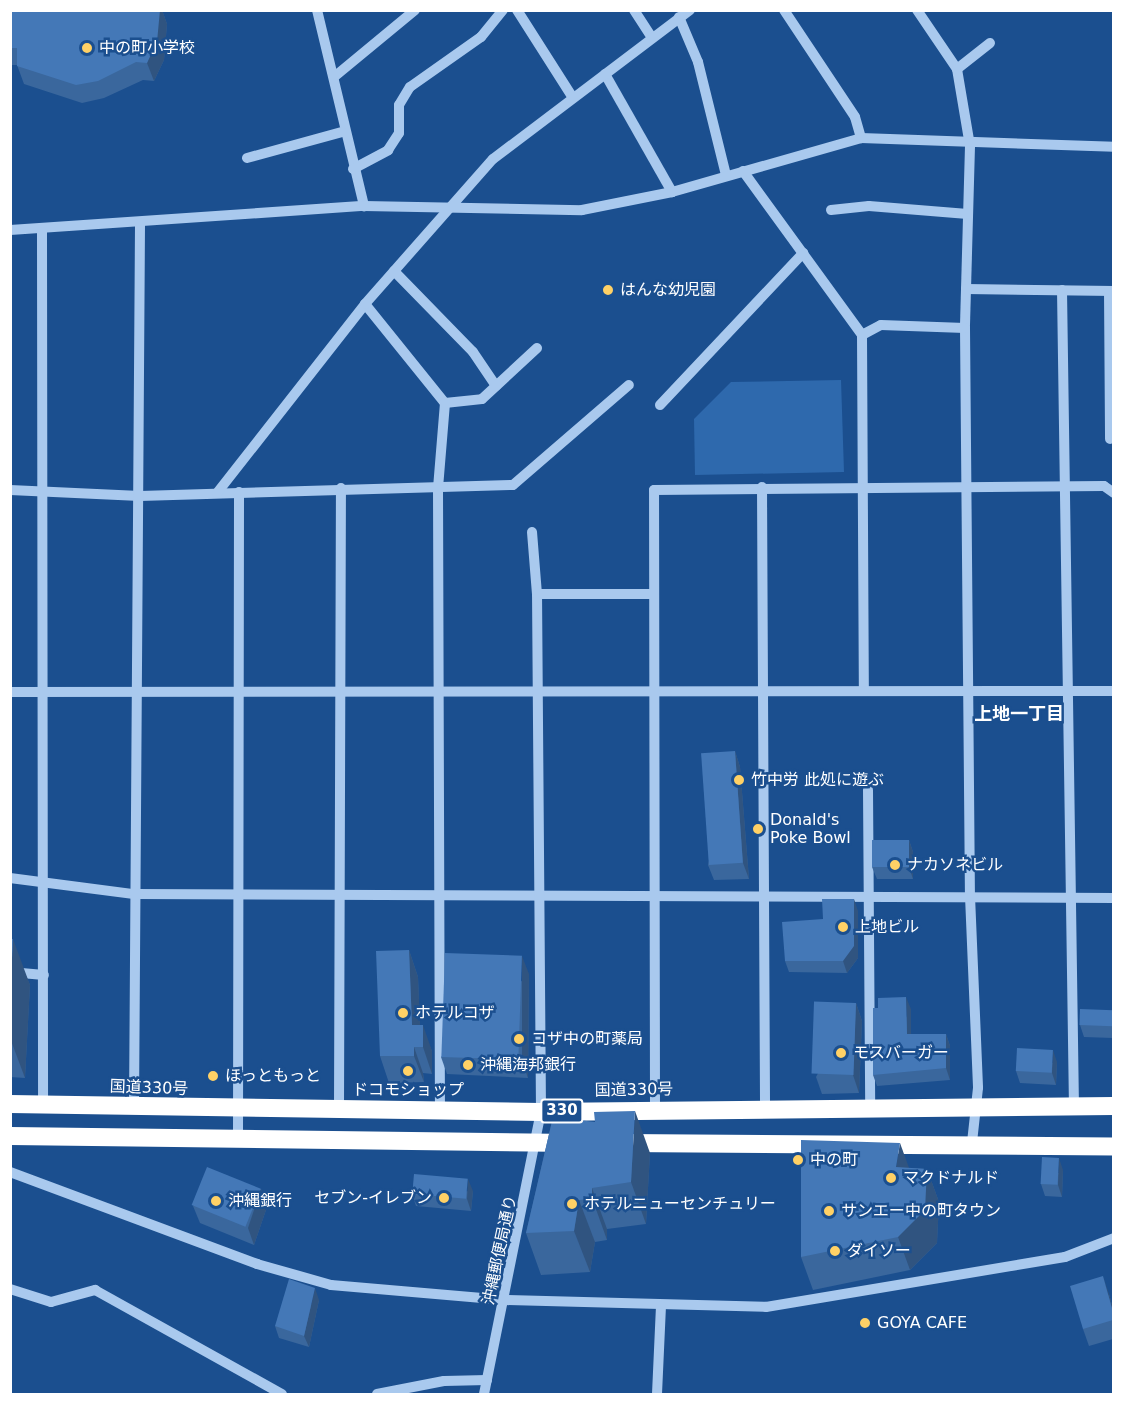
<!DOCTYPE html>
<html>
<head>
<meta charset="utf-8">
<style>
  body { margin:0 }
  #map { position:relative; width:1124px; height:1405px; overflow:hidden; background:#1b4f8f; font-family:"DejaVu Sans","Noto Sans JP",sans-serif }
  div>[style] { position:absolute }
  .green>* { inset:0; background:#2e69ad }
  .minor>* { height:10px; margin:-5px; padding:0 5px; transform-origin:5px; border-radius:5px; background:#a9c9ee }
  .highway>* { height:18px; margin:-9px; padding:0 9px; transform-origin:9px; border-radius:9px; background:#fff }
  .wall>* { inset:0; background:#3a679d }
  .shaded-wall>* { inset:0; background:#305480 }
  .building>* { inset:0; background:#4478b7; transform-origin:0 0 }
  .dots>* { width:16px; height:16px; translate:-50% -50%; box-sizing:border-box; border:3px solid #1b4f8f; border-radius:50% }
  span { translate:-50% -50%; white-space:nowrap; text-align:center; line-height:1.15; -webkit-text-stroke:5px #1b4f8f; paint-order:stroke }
  .shield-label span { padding:2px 4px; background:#1b4f8f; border:2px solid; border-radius:4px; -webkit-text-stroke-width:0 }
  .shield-label { font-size:15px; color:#fff; font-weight:700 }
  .poi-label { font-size:16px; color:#fff }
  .left { translate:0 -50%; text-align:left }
  .right { translate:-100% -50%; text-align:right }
  .street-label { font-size:16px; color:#fff }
  .neighbourhood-label { font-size:18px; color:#fff; font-weight:700 }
  .frame { position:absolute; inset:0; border:12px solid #fff; pointer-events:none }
</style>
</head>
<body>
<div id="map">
  <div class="green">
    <i style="clip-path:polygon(841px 380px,844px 472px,695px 475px,694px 419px,731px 382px)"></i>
  </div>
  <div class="minor">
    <i style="left:317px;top:10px;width:202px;rotate:76.5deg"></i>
    <i style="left:517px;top:10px;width:104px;rotate:57.5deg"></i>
    <i style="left:634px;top:10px;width:33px;rotate:57deg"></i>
    <i style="left:784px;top:10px;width:128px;rotate:56.4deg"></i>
    <i style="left:855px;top:117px;width:22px;rotate:74deg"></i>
    <i style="left:917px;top:10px;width:71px;rotate:55.9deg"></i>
    <i style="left:957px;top:69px;width:78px;rotate:80.4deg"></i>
    <i style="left:970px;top:146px;width:182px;rotate:91.6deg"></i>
    <i style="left:965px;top:328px;width:568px;rotate:89.5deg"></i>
    <i style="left:970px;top:896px;width:192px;rotate:87.6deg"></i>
    <i style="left:978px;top:1088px;width:54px;rotate:96.3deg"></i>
    <i style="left:679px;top:17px;width:49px;rotate:67.1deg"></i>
    <i style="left:698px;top:62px;width:116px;rotate:76.1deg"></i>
    <i style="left:957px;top:69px;width:42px;rotate:-38.2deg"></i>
    <i style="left:605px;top:74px;width:136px;rotate:60.4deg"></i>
    <i style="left:334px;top:77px;width:105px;rotate:-39.6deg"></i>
    <i style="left:247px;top:158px;width:98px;rotate:-15.3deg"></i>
    <i style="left:353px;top:169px;width:40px;rotate:-28deg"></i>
    <i style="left:388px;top:150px;width:20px;rotate:-57deg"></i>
    <i style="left:399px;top:133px;width:28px;rotate:-90deg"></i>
    <i style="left:399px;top:105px;width:21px;rotate:-59deg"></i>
    <i style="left:410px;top:87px;width:87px;rotate:-35.2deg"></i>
    <i style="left:481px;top:37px;width:35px;rotate:-51deg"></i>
    <i style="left:743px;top:171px;width:203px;rotate:54deg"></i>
    <i style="left:862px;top:335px;width:356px;rotate:89.7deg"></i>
    <i style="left:831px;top:210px;width:38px;rotate:-6deg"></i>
    <i style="left:869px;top:206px;width:99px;rotate:4.6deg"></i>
    <i style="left:10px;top:230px;width:355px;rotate:-3.9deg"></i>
    <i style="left:364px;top:206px;width:218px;rotate:1.1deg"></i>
    <i style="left:582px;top:210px;width:92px;rotate:-11.3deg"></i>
    <i style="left:672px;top:192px;width:197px;rotate:-15.9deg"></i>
    <i style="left:861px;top:138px;width:253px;rotate:2deg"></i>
    <i style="left:42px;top:232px;width:872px;rotate:89.93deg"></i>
    <i style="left:394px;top:271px;width:113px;rotate:45.7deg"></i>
    <i style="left:473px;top:352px;width:41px;rotate:55.9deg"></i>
    <i style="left:966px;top:289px;width:148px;rotate:0.8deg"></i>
    <i style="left:1062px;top:290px;width:815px;rotate:89.16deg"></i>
    <i style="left:1109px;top:291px;width:148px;rotate:89.6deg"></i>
    <i style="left:365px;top:304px;width:127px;rotate:51.1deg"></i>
    <i style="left:445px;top:403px;width:85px;rotate:94.7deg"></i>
    <i style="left:438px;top:488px;width:622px;rotate:89.82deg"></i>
    <i style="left:862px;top:335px;width:21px;rotate:-28deg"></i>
    <i style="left:881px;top:325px;width:84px;rotate:2deg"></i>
    <i style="left:445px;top:403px;width:37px;rotate:-6deg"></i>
    <i style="left:482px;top:399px;width:75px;rotate:-42.8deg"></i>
    <i style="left:660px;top:405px;width:209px;rotate:-46.7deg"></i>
    <i style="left:762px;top:487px;width:622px;rotate:89.72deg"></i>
    <i style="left:10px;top:490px;width:130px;rotate:2.6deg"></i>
    <i style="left:140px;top:496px;width:373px;rotate:-1.7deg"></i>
    <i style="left:513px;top:485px;width:153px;rotate:-40.8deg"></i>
    <i style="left:217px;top:493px;width:240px;rotate:-51.9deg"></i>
    <i style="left:365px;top:304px;width:193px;rotate:-48.6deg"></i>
    <i style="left:493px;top:159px;width:247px;rotate:-37.1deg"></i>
    <i style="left:532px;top:532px;width:62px;rotate:85.4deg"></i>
    <i style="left:10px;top:692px;width:1104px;rotate:-0.05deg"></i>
    <i style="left:868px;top:790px;width:319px;rotate:89.6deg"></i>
    <i style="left:10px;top:878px;width:125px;rotate:7.4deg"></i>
    <i style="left:134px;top:894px;width:980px;rotate:0.23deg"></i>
    <i style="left:10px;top:972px;width:34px;rotate:5deg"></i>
    <i style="left:134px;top:1107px;width:884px;rotate:-89.61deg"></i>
    <i style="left:339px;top:1109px;width:621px;rotate:-89.82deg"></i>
    <i style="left:655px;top:1109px;width:619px;rotate:-90.09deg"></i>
    <i style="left:654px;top:490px;width:450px;rotate:-0.5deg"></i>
    <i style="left:1104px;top:486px;width:12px;rotate:35deg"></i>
    <i style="left:238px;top:1140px;width:648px;rotate:-89.91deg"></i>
    <i style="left:10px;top:1172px;width:264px;rotate:20.4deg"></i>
    <i style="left:257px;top:1264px;width:77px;rotate:15.8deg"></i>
    <i style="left:331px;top:1285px;width:175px;rotate:4.9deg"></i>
    <i style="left:505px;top:1300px;width:261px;rotate:1.5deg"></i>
    <i style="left:766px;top:1307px;width:303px;rotate:-9.5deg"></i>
    <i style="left:1065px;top:1257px;width:53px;rotate:-21.2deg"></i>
    <i style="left:10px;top:1289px;width:43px;rotate:17.6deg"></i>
    <i style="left:51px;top:1302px;width:46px;rotate:-15.3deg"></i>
    <i style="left:95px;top:1290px;width:214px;rotate:29.1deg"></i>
    <i style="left:377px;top:1394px;width:68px;rotate:-11deg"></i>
    <i style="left:444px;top:1381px;width:43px;rotate:-1.3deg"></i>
    <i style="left:484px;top:1394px;width:288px;rotate:-78.6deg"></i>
    <i style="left:541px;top:1112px;width:518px;rotate:-90.44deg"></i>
    <i style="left:537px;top:594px;width:117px"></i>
    <i style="left:657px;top:1394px;width:88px;rotate:-87.4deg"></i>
  </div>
  <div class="highway">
    <i style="left:10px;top:1104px;width:531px;rotate:0.86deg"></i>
    <i style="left:541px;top:1112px;width:573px;rotate:-0.6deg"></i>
    <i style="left:10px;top:1136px;width:562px;rotate:0.71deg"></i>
    <i style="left:623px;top:1143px;width:491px;rotate:0.4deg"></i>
  </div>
  <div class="wall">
    <i style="clip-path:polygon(10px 10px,162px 10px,167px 24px,164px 60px,154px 81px,143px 80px,104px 98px,82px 103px,24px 84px,17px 65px,10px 65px)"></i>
    <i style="clip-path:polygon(735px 751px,740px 767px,749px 879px,714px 880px,708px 865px)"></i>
    <i style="clip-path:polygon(909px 840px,913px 852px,913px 879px,877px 879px,872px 867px)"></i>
    <i style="clip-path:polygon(858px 911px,858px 958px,847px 973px,789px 972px,785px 961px)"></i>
    <i style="clip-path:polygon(10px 939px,30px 985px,25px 1078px,10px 1077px)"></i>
    <i style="clip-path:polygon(409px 950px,418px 977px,420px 1025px,432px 1051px,432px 1074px,423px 1073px,424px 1082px,389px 1083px,380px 1056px)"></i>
    <i style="clip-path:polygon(529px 974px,528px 1078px,447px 1074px,441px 1057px)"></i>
    <i style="clip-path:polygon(856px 1003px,862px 1021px,859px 1093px,822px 1094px,816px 1077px)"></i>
    <i style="clip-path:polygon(911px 1009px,911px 1034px,946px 1034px,950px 1046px,950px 1080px,877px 1086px,873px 1075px)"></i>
    <i style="clip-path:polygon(1113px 1010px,1113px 1038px,1084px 1037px,1080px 1025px)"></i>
    <i style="clip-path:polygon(1057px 1062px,1056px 1085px,1020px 1083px,1016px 1071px)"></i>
    <i style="clip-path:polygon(553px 1117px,650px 1153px,646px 1224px,607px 1229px,607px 1240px,595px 1242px,590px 1272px,541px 1275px,526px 1233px)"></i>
    <i style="clip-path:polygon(909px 1168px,927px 1169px,939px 1202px,937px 1243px,910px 1270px,813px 1290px,801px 1257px)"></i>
    <i style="clip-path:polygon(1063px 1170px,1062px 1197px,1045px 1196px,1041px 1184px)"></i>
    <i style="clip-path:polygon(261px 1189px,267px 1207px,254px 1245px,200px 1223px,193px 1206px)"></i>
    <i style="clip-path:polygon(473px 1191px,471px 1211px,416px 1206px,412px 1194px)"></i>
    <i style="clip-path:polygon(1109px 1294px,1113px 1309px,1113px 1339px,1089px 1346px,1083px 1329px)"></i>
    <i style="clip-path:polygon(319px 1300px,309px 1347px,279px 1338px,275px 1326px)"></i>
  </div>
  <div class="shaded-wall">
    <i style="clip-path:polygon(160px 10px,162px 10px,167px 24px,164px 60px,154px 81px,147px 63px)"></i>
    <i style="clip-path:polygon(735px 751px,740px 767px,749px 879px,743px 863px)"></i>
    <i style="clip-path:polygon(909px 840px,913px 852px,913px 879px,909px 867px)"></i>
    <i style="clip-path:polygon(854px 899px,858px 911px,858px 958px,847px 973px,843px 961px)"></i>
    <i style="clip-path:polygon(13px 939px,30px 985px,25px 1078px,10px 1038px,10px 996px)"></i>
    <i style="clip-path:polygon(409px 950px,418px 977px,421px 1047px,412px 1025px)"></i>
    <i style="clip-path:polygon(522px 956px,529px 974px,528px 1078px,522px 1061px)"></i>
    <i style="clip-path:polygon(906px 997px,911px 1009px,911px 1046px,907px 1034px)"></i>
    <i style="clip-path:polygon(856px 1003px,862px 1021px,859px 1093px,853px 1075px)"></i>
    <i style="clip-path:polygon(423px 1025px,432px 1051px,432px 1074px,423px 1047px)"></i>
    <i style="clip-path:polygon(946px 1034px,950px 1046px,950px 1080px,946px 1068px)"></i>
    <i style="clip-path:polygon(414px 1047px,423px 1073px,424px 1082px,414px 1056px)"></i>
    <i style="clip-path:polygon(1053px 1050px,1057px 1062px,1056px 1085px,1052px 1073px)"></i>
    <i style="clip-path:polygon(635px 1111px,650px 1153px,646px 1224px,631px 1182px)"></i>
    <i style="clip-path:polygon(900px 1143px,912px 1176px,896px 1167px)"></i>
    <i style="clip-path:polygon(1059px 1158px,1063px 1170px,1062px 1197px,1058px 1185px)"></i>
    <i style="clip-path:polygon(927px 1169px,939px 1202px,937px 1243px,910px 1270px,898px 1237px)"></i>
    <i style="clip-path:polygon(468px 1179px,473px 1191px,471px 1211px,467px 1199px)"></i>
    <i style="clip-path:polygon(592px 1188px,607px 1229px,607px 1240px,592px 1198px)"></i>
    <i style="clip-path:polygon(261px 1189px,267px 1207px,254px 1245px,248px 1228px)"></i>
    <i style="clip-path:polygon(579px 1200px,595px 1242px,590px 1272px,574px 1231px)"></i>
    <i style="clip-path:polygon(1103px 1276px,1109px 1294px,1113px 1309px,1113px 1312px)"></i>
    <i style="clip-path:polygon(315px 1288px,319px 1300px,309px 1347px,304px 1336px)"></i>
  </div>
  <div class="building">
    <i style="clip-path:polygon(10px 10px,160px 10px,157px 42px,147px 63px,136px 62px,98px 81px,76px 85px,17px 66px,17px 48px,10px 48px)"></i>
    <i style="left:735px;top:751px;width:112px;height:34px;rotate:86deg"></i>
    <i style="left:872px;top:840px;width:37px;height:27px"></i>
    <i style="clip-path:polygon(822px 899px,854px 899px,854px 946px,843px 961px,785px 961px,782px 922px,823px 919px)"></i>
    <i style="clip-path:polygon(10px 939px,13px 939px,10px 996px)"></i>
    <i style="clip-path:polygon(409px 950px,412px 1025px,423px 1025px,423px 1047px,414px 1047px,414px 1056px,380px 1056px,376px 951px)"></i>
    <i style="left:445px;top:953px;width:77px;height:104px;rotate:2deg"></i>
    <i style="clip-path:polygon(906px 997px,907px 1034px,946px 1034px,946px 1068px,873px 1075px,873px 1008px,878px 1008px,878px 998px)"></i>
    <i style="left:856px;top:1003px;width:72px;height:42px;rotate:92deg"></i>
    <i style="left:1080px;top:1009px;width:33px;height:16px;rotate:2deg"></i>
    <i style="left:1017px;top:1048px;width:36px;height:23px;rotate:3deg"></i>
    <i style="clip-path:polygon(635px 1111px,631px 1182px,592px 1188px,592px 1198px,579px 1200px,574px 1231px,526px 1233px,553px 1117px,595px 1122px,594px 1112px)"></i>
    <i style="clip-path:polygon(801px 1140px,900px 1143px,896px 1167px,927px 1169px,925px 1210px,898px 1237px,801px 1257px)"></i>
    <i style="left:1042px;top:1157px;width:17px;height:27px;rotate:3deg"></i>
    <i style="left:207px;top:1167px;width:58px;height:41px;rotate:22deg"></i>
    <i style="left:414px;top:1174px;width:54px;height:20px;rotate:5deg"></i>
    <i style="clip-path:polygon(1103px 1276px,1113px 1312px,1113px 1320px,1083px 1329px,1070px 1286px)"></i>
    <i style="clip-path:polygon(289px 1279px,315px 1288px,304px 1336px,275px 1326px)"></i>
  </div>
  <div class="dots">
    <i style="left:87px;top:48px;background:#ffd166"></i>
    <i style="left:608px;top:290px;background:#ffd166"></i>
    <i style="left:739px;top:780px;background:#ffd166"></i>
    <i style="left:758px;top:829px;background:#ffd166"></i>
    <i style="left:895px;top:865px;background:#ffd166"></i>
    <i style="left:843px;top:927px;background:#ffd166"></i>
    <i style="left:403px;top:1013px;background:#ffd166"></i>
    <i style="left:519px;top:1039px;background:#ffd166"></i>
    <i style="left:841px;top:1053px;background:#ffd166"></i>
    <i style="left:468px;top:1065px;background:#ffd166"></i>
    <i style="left:408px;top:1071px;background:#ffd166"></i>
    <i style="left:213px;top:1076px;background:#ffd166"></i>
    <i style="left:798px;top:1160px;background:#ffd166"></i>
    <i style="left:891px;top:1178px;background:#ffd166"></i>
    <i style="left:444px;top:1198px;background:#ffd166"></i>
    <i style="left:216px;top:1201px;background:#ffd166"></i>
    <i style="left:572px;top:1204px;background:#ffd166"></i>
    <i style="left:829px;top:1211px;background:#ffd166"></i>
    <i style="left:835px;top:1251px;background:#ffd166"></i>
    <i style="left:865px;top:1323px;background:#ffd166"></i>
  </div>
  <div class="shield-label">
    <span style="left:562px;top:1111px">330</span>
  </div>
  <div class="poi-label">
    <span class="left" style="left:99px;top:48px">中の町小学校</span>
    <span class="left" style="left:620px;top:290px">はんな幼児園</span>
    <span class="left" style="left:751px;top:780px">竹中労 此処に遊ぶ</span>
    <span class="left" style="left:770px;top:829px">Donald's<br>Poke Bowl</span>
    <span class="left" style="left:907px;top:865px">ナカソネビル</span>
    <span class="left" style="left:855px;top:927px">上地ビル</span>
    <span class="left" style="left:415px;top:1013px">ホテルコザ</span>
    <span class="left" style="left:531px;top:1039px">コザ中の町薬局</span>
    <span class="left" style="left:853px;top:1053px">モスバーガー</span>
    <span class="left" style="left:480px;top:1065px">沖縄海邦銀行</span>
    <span class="left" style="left:225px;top:1076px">ほっともっと</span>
    <span style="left:408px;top:1090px">ドコモショップ</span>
    <span class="left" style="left:810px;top:1160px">中の町</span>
    <span class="left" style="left:903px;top:1178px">マクドナルド</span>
    <span class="right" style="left:432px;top:1198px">セブン-イレブン</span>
    <span class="left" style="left:228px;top:1201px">沖縄銀行</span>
    <span class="left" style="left:584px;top:1204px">ホテルニューセンチュリー</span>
    <span class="left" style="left:841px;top:1211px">サンエー中の町タウン</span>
    <span class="left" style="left:847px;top:1251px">ダイソー</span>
    <span class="left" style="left:877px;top:1323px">GOYA CAFE</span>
  </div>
  <div class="street-label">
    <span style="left:149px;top:1088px;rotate:2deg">国道330号</span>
    <span style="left:634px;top:1090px;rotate:-1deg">国道330号</span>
    <span style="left:500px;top:1250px;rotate:-78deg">沖縄郵便局通り</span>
  </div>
  <div class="neighbourhood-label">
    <span style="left:1019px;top:714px">上地一丁目</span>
  </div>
  <div class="frame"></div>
</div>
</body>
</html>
